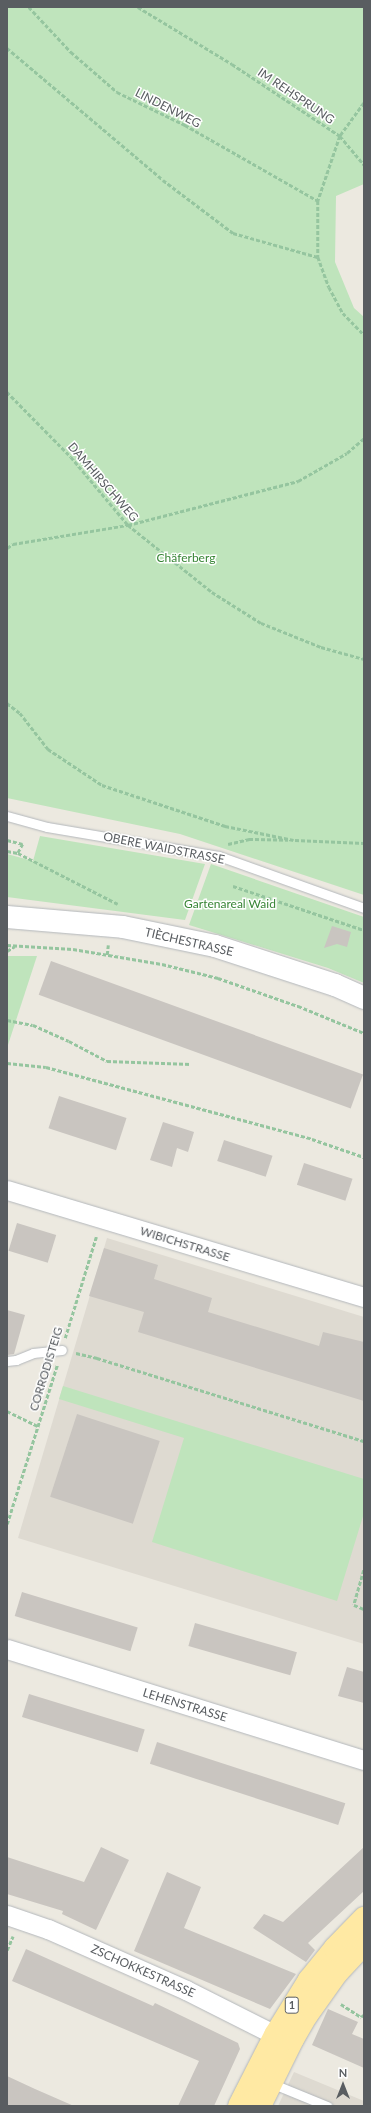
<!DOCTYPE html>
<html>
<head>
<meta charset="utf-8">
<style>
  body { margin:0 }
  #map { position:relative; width:371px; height:2113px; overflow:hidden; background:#ece9e0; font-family:Lato,sans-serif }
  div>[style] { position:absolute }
  .education>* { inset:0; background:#dedad1 }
  .green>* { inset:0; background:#bfe4bc }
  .building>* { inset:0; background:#c9c5c0; transform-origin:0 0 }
  .path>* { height:2.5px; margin-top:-1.25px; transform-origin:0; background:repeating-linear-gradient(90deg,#95c59f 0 4px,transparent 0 6px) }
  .roads { filter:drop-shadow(0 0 1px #b3b7bb) drop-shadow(0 0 1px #b3b7bb) }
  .service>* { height:9px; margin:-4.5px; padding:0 4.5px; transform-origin:4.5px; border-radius:4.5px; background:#fff }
  .minor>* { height:19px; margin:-9.5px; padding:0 9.5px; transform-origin:9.5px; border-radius:9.5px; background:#fff }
  .tertiary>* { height:22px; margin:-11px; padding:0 11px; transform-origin:11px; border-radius:11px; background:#fff }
  .primary>* { height:22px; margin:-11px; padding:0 11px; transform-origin:11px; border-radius:11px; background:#ffe9a3 }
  span { translate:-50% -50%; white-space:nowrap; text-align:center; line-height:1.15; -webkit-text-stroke:3px #fff; paint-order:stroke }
  .shield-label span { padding:1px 3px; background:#fff; border:1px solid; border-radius:3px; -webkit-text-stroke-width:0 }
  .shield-label { font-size:11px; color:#595d61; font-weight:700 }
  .street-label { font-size:12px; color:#595d61 }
  .park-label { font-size:12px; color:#378535 }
  .frame { position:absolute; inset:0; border:8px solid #595d61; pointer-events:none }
  .north { position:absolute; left:323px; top:2065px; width:40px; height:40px; -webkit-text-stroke:3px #fff; paint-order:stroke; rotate:0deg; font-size:11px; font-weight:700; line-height:16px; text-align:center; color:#595d61 }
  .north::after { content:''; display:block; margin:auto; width:14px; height:18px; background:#595d61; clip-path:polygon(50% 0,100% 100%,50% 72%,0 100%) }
</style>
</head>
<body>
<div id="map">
  <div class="education">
    <i style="clip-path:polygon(107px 1238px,364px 1317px,364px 1644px,18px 1538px)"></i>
    <i style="clip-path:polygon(294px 2072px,364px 2101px,364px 2106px,278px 2106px)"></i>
  </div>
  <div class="green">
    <i style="clip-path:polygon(7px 7px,364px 7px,364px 184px,336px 196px,335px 262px,354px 308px,364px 317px,364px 895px,180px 834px,7px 798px)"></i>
    <i style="clip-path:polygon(40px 836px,205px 864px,185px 920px,7px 897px,7px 854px,33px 861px)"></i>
    <i style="clip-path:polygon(211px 864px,364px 917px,364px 983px,328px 968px,189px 925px)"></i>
    <i style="clip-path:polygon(7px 956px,37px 956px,7px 1048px)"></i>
    <i style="clip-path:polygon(63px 1386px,364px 1479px,364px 1513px,337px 1601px,152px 1542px,184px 1438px,59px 1399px)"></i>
  </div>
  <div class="building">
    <i style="clip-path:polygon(332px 926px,351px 932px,347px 947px,337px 944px,324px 948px)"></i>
    <i style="left:51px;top:961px;width:332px;height:36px;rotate:20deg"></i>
    <i style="left:59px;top:1096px;width:71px;height:34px;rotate:18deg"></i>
    <i style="clip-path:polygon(163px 1122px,194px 1132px,188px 1152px,177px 1148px,172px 1167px,150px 1160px)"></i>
    <i style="left:224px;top:1140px;width:51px;height:22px;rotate:18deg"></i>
    <i style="left:304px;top:1163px;width:51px;height:23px;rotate:18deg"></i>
    <i style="left:17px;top:1223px;width:41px;height:29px;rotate:17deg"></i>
    <i style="clip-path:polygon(104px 1248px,158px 1265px,154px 1279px,212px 1298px,208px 1312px,319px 1346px,323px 1332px,364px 1342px,364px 1401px,138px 1332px,144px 1312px,89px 1296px)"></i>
    <i style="clip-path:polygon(7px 1310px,25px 1315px,14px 1354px,7px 1355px)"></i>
    <i style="left:77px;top:1414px;width:87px;height:87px;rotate:18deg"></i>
    <i style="left:22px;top:1592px;width:121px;height:25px;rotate:17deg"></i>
    <i style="left:195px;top:1623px;width:106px;height:24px;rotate:16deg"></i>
    <i style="clip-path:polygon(347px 1667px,364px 1672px,364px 1703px,338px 1696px)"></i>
    <i style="left:29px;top:1694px;width:121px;height:24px;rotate:17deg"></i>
    <i style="left:157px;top:1742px;width:198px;height:23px;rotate:18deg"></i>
    <i style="clip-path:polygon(101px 1847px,129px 1860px,96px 1930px,62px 1914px,63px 1911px,7px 1894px,7px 1857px,84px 1882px)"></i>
    <i style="clip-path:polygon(364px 1847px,364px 1891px,308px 1943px,315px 1950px,306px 1962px,253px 1928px,264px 1914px,283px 1922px)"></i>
    <i style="clip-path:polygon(167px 1872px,201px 1887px,184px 1928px,296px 1974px,270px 2009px,134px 1951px)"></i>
    <i style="clip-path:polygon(26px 1949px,153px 2006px,155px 2003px,238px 2043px,240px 2049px,214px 2106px,178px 2106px,199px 2061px,12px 1981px)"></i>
    <i style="clip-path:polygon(328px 2009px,358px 2022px,352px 2034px,364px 2039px,364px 2068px,312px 2045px)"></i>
    <i style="clip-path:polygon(7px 2076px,35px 2089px,74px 2106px,7px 2106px)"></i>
  </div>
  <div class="path">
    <i style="left:29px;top:7px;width:62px;rotate:47deg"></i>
    <i style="left:71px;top:52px;width:61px;rotate:41deg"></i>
    <i style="left:117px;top:92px;width:76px;rotate:25.9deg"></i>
    <i style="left:185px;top:125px;width:153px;rotate:29.7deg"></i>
    <i style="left:138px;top:7px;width:110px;rotate:31.2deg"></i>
    <i style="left:232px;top:64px;width:130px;rotate:33.7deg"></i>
    <i style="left:340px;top:136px;width:38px;rotate:50deg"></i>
    <i style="left:7px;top:48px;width:204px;rotate:40.2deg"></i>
    <i style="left:163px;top:180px;width:88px;rotate:37.1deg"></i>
    <i style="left:233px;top:233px;width:88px;rotate:15.8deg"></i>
    <i style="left:364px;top:103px;width:41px;rotate:126deg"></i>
    <i style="left:340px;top:136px;width:69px;rotate:108.7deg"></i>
    <i style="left:318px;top:201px;width:56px;rotate:90deg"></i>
    <i style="left:318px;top:257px;width:32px;rotate:70deg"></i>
    <i style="left:329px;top:287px;width:30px;rotate:62deg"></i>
    <i style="left:343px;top:313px;width:30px;rotate:46deg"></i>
    <i style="left:7px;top:392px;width:91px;rotate:45.4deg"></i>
    <i style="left:71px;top:457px;width:89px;rotate:50deg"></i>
    <i style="left:128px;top:525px;width:107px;rotate:38.6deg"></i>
    <i style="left:212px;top:592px;width:58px;rotate:32.3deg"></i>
    <i style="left:261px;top:623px;width:65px;rotate:21.8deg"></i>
    <i style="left:321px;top:647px;width:45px;rotate:15.6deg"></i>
    <i style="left:7px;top:548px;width:7px;rotate:-34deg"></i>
    <i style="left:13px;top:544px;width:117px;rotate:-9.4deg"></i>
    <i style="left:128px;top:525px;width:176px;rotate:-14.5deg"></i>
    <i style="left:298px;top:481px;width:56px;rotate:-29.7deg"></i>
    <i style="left:347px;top:453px;width:23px;rotate:-41deg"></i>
    <i style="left:7px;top:703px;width:16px;rotate:38deg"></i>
    <i style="left:20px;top:713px;width:46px;rotate:52.1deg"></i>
    <i style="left:48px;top:749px;width:65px;rotate:33.7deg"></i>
    <i style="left:102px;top:785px;width:130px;rotate:18.4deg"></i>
    <i style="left:225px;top:826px;width:70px;rotate:11.5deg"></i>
    <i style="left:7px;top:840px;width:16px;rotate:14deg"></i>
    <i style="left:23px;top:844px;width:10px;rotate:119deg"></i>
    <i style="left:295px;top:840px;width:69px;rotate:2.5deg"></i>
    <i style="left:228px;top:844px;width:22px;rotate:-13deg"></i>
    <i style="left:249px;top:839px;width:39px;rotate:1deg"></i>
    <i style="left:7px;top:851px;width:11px;rotate:10deg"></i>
    <i style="left:18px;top:853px;width:112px;rotate:27deg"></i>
    <i style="left:233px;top:886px;width:138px;rotate:18.6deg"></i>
    <i style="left:7px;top:945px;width:66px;rotate:3.5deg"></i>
    <i style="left:73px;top:949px;width:90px;rotate:9.6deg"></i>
    <i style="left:162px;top:964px;width:58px;rotate:14deg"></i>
    <i style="left:218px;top:978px;width:85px;rotate:19.3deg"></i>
    <i style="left:298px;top:1006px;width:71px;rotate:22.2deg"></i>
    <i style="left:7px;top:951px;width:9px;rotate:-32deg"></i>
    <i style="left:107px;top:955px;width:10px;rotate:-84deg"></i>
    <i style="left:7px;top:1020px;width:26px;rotate:11deg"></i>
    <i style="left:33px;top:1025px;width:39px;rotate:24deg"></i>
    <i style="left:69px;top:1041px;width:43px;rotate:27.8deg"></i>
    <i style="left:107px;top:1061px;width:84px;rotate:2deg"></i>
    <i style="left:7px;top:1063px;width:39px;rotate:6deg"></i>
    <i style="left:46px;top:1067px;width:276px;rotate:15.1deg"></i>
    <i style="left:312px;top:1139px;width:55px;rotate:19.1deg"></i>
    <i style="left:65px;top:1338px;width:106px;rotate:-72.9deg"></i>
    <i style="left:76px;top:1353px;width:22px;rotate:13deg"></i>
    <i style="left:97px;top:1358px;width:280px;rotate:17.3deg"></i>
    <i style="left:7px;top:1411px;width:34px;rotate:26deg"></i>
    <i style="left:7px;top:1524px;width:167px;rotate:-72.5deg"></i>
    <i style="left:364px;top:1570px;width:36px;rotate:106deg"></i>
    <i style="left:354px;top:1605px;width:11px;rotate:22deg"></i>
    <i style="left:7px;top:1950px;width:15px;rotate:-67deg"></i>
    <i style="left:341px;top:2004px;width:24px;rotate:33deg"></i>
    <i style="left:361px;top:2017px;width:2px;rotate:-63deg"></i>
    <i style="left:362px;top:2015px;width:2px;rotate:27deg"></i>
  </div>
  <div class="roads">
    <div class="service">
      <i style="left:7px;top:816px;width:41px;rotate:15.4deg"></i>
      <i style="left:47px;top:827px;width:174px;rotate:9.6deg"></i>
      <i style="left:219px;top:856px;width:154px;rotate:19.7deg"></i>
      <i style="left:7px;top:1361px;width:9px;rotate:-6deg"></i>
      <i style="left:16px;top:1360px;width:18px;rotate:-22deg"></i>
      <i style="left:33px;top:1353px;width:29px;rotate:-6deg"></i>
      <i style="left:271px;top:2083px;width:61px;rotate:22.3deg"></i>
    </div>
    <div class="minor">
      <i style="left:7px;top:1190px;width:373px;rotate:16.7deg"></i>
      <i style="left:7px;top:1649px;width:374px;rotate:17.3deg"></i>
      <i style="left:7px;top:1915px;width:43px;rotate:18.9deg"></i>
      <i style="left:48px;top:1929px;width:151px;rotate:23.8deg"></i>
      <i style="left:186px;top:1990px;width:100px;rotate:26.8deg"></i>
    </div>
    <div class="tertiary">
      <i style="left:7px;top:917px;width:116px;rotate:4.9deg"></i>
      <i style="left:123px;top:927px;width:94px;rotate:11.7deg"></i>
      <i style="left:215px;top:946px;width:126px;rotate:18deg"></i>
      <i style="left:335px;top:985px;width:32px;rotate:24deg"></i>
    </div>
    <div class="primary">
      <i style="left:239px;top:2106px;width:80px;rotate:-63.1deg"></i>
      <i style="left:275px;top:2035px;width:65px;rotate:-58.3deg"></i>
      <i style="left:309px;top:1980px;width:41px;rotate:-50.9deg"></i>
      <i style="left:335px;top:1948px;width:42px;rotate:-46deg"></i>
      <i style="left:260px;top:2106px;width:75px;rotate:-63.8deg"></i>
      <i style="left:293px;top:2039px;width:28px;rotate:-60deg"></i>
      <i style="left:307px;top:2015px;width:52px;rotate:-54.5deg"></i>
      <i style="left:337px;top:1973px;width:40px;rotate:-47deg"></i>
    </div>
  </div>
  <div class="shield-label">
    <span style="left:292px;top:2005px">1</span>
  </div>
  <div class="street-label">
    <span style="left:296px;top:96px;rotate:34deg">IM REHSPRUNG</span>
    <span style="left:168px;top:108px;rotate:27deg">LINDENWEG</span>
    <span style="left:103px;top:482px;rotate:49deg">DAMHIRSCHWEG</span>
    <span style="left:164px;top:848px;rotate:11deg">OBERE WAIDSTRASSE</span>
    <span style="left:189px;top:942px;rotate:13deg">TIÈCHESTRASSE</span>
    <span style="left:185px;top:1244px;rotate:17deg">WIBICHSTRASSE</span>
    <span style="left:46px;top:1369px;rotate:-73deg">CORRODISTEIG</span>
    <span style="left:185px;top:1705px;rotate:17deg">LEHENSTRASSE</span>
    <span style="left:143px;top:1971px;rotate:24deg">ZSCHOKKESTRASSE</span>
  </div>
  <div class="park-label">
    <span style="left:186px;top:558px">Chäferberg</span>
    <span style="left:230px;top:904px">Gartenareal Waid</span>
  </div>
  <div class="frame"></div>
  <div class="north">N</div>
</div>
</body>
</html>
